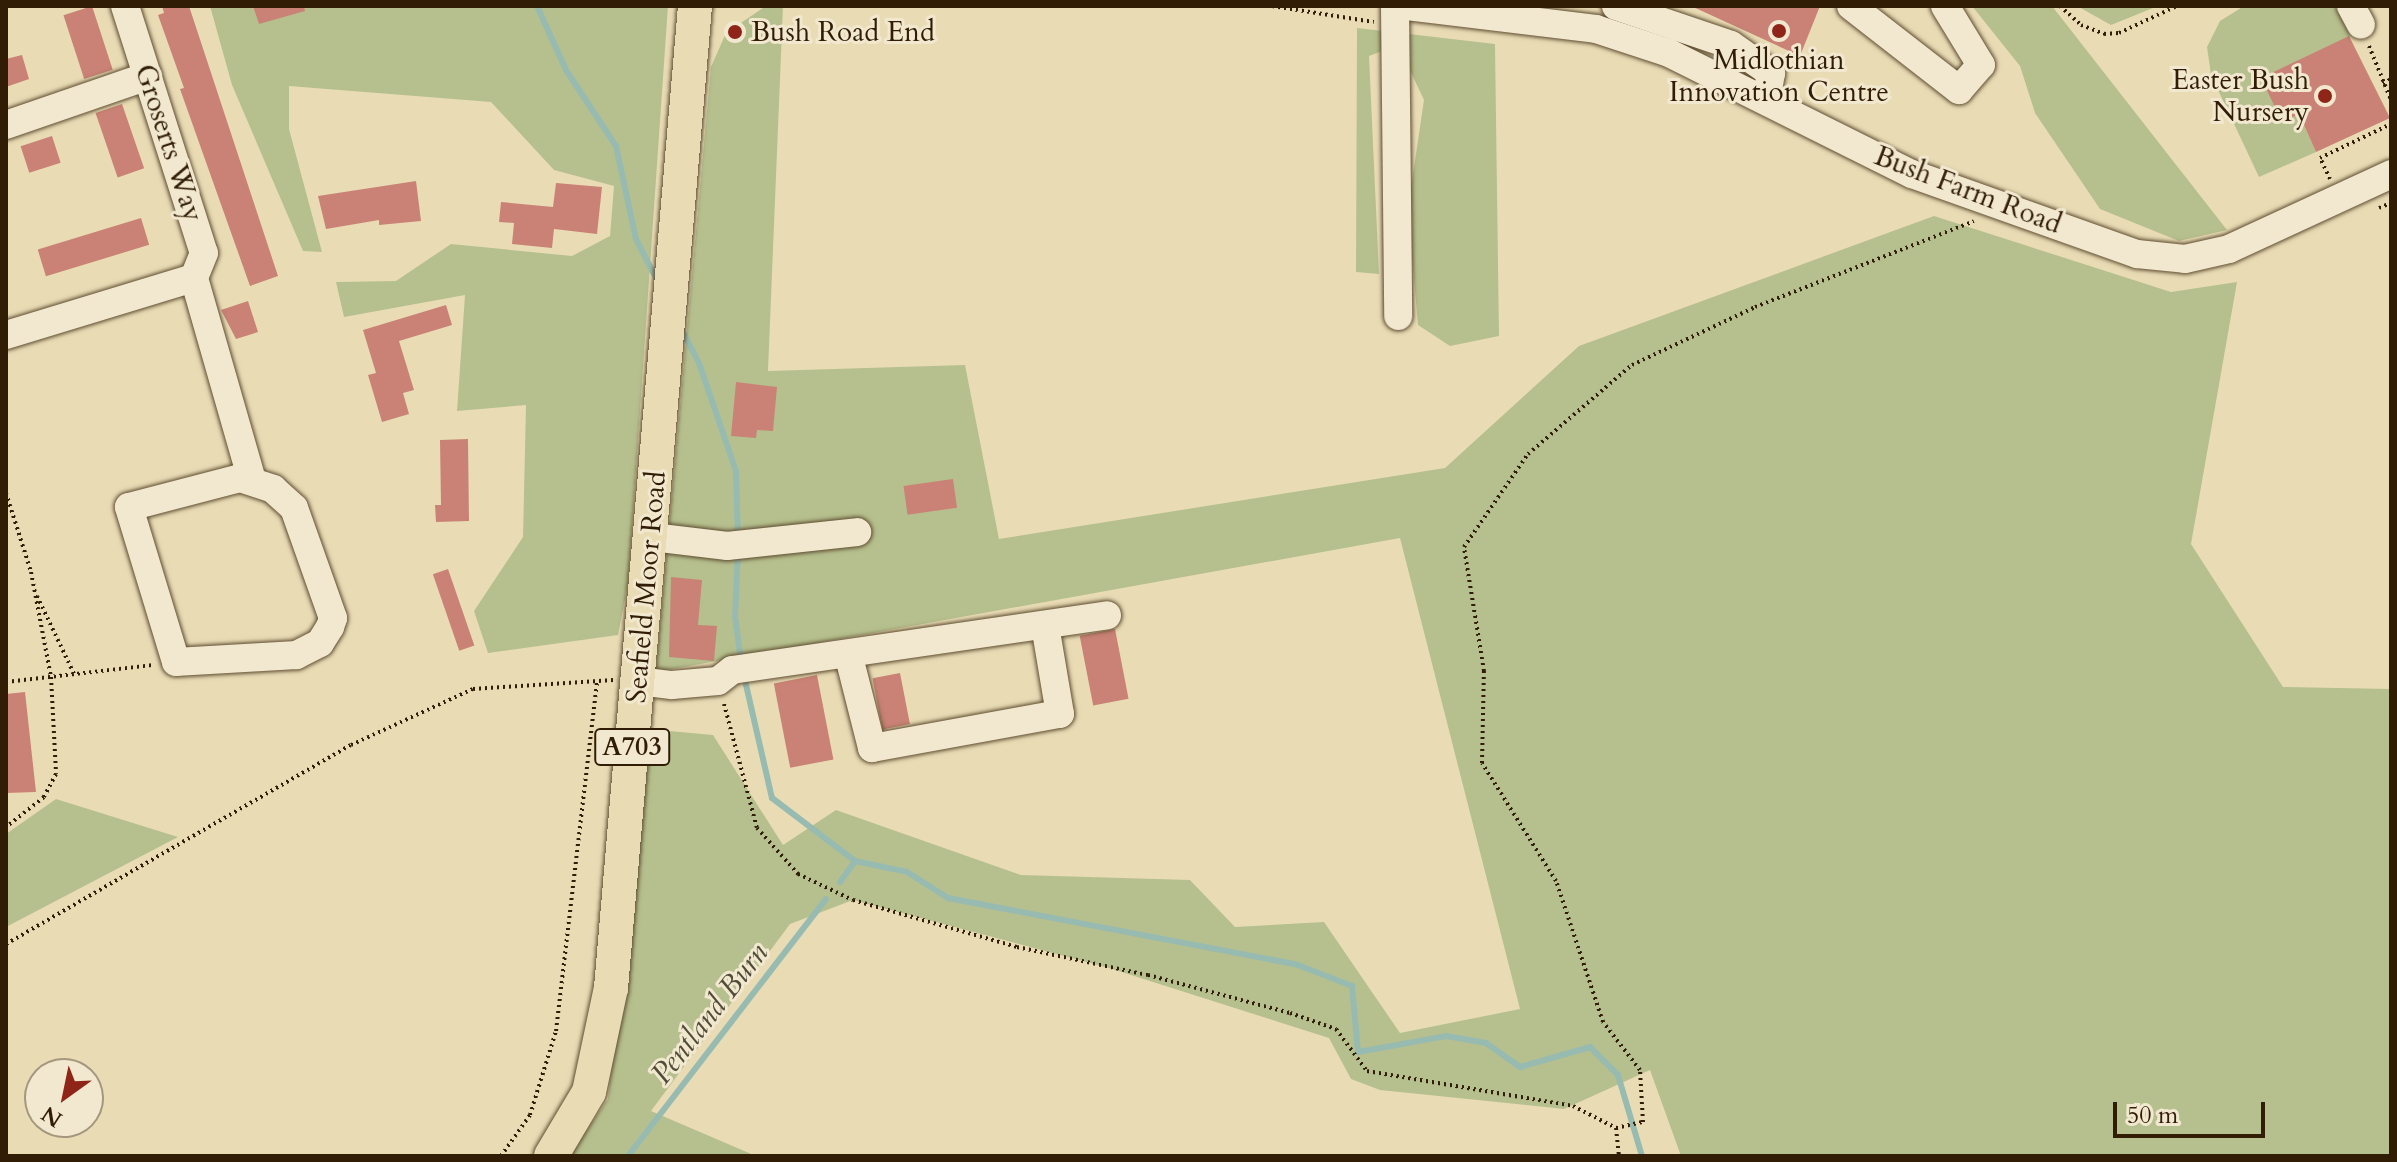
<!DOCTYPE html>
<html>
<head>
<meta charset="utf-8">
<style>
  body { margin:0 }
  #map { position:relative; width:2397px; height:1162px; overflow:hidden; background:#e9dcb5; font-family:Cardo,serif }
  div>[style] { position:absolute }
  .green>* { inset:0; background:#b6c08e }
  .stream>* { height:6px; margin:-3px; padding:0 3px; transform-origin:3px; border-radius:3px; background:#97bbb0 }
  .building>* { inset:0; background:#c98275; transform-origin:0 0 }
  .path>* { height:4px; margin-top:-2px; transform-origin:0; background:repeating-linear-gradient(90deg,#311d05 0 2px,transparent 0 6px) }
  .roads { filter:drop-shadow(0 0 2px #5f4d31) drop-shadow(0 0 2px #5f4d31) }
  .minor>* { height:28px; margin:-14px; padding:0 14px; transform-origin:14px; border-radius:14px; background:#f1e8cf }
  .major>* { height:34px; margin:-17px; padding:0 17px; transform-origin:17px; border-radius:17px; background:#e9dcb5 }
  .dots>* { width:22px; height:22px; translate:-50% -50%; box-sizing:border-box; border:4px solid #f1e8cf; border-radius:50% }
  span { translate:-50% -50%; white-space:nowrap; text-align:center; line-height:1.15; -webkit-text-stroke:6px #f1e8cf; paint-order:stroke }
  .shield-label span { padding:2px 6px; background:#f1e8cf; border:2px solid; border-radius:6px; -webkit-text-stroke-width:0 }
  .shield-label { font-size:26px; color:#311d05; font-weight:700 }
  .poi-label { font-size:28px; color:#311d05 }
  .left { translate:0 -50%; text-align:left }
  .right { translate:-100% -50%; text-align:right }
  .street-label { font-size:28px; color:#311d05 }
  .water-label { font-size:30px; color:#504c38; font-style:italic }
  .frame { position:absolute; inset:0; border:8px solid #311d05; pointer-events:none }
  .north { position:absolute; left:24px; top:1058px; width:80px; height:80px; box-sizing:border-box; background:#f1e8cf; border:2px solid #a4977e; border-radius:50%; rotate:213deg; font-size:22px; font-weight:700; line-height:32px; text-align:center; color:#311d05 }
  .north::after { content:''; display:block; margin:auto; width:28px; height:36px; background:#8f2418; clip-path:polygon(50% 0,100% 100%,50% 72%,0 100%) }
  .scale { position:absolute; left:2113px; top:1102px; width:152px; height:36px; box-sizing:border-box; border:4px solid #311d05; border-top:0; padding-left:10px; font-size:24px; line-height:28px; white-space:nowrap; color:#311d05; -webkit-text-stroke:6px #f1e8cf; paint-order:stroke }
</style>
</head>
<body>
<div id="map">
  <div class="green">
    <i style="clip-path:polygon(210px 6px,668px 6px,628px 583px,618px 635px,488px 653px,474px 611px,523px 537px,526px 405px,457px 411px,465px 295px,344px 317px,336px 282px,396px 281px,451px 244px,572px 256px,610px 236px,614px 186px,554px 170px,491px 102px,289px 86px,289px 129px,322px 252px,303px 251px,232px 85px)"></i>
    <i style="clip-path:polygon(766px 6px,783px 6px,768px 371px,965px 365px,999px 539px,1445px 468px,1579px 346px,1934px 216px,2171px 292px,2237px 282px,2191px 544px,2283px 687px,2391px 689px,2391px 1156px,1681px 1156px,1650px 1070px,1564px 1109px,1380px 1090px,1351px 1079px,1329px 1038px,1109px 968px,853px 900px,790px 924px,651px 1111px,756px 1156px,569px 1156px,608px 1099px,648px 729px,713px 735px,783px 845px,836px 810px,1021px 875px,1190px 880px,1235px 927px,1324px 922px,1400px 1033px,1520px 1009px,1400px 538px,656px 672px,711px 67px,726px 33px)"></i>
    <i style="clip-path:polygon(1972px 6px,2052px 6px,2227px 230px,2179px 241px,2100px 209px,2035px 113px,2020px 66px)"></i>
    <i style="clip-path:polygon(2077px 6px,2158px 6px,2111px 25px)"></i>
    <i style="clip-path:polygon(2244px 6px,2335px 6px,2351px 36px,2262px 78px,2282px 121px,2299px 114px,2316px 152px,2259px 177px,2211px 75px,2207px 47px,2220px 21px)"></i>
    <i style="clip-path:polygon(1357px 28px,1495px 44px,1499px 336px,1450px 346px,1418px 325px,1408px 208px,1424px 100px,1398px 45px,1369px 56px,1379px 274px,1356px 272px)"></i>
    <i style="clip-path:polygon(56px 799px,178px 837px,6px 927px,6px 834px)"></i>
  </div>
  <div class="stream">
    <i style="left:537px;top:6px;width:70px;rotate:65.6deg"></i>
    <i style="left:566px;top:70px;width:91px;rotate:56.7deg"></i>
    <i style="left:616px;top:146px;width:95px;rotate:77.9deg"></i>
    <i style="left:636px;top:239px;width:48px;rotate:62.9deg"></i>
    <i style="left:681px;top:328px;width:39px;rotate:63deg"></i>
    <i style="left:699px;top:363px;width:114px;rotate:71.1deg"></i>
    <i style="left:736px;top:471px;width:67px;rotate:88.3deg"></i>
    <i style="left:738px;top:553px;width:63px;rotate:92.7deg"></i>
    <i style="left:735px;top:616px;width:45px;rotate:82.4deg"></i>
    <i style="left:744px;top:676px;width:125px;rotate:77.1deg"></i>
    <i style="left:772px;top:798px;width:104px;rotate:37.2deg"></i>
    <i style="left:855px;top:861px;width:53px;rotate:11.9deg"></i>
    <i style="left:907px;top:872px;width:49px;rotate:32.4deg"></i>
    <i style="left:948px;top:898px;width:356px;rotate:10.8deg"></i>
    <i style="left:1298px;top:965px;width:58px;rotate:21.3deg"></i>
    <i style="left:1352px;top:986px;width:66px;rotate:84.8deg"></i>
    <i style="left:1358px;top:1052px;width:89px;rotate:-10.3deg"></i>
    <i style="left:1446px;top:1036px;width:41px;rotate:9.9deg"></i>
    <i style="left:1486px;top:1043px;width:42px;rotate:35.2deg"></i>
    <i style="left:1520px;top:1067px;width:73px;rotate:-15.9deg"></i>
    <i style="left:1590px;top:1047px;width:40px;rotate:45deg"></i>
    <i style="left:1618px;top:1075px;width:84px;rotate:73.5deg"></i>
    <i style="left:840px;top:882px;width:26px;rotate:-54deg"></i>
    <i style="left:628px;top:1156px;width:324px;rotate:-52.4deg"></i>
  </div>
  <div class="building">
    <i style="left:92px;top:6px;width:67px;height:30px;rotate:72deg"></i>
    <i style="clip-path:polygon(162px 6px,189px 6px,278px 276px,250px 286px,180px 89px,184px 88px,158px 15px,164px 13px)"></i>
    <i style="clip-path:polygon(253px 6px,304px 6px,305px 11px,259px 24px)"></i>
    <i style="clip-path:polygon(1691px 6px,1820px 6px,1800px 56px)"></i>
    <i style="clip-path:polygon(2349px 36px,2390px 118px,2316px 152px,2299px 114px,2282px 122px,2261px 78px)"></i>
    <i style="clip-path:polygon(22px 55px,29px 79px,6px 87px,6px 59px)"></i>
    <i style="left:122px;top:104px;width:68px;height:28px;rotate:71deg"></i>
    <i style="left:52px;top:136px;width:28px;height:33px;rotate:72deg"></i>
    <i style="clip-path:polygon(416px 181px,421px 221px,379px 225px,379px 220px,326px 229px,318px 196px)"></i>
    <i style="clip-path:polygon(556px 183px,602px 187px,597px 234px,554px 229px,552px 248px,512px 244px,514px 223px,499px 222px,501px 202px,553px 207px)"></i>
    <i style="left:141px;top:218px;width:28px;height:108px;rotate:73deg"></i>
    <i style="clip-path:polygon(248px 301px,258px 332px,236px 339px,221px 310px)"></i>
    <i style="clip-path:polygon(446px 305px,452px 325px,399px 341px,414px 390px,403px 393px,409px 414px,382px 422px,368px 375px,376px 373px,363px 330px)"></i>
    <i style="clip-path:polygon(736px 382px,777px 387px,773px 431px,757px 430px,756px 438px,731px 436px)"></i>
    <i style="clip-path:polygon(468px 439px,469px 521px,436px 522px,435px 505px,441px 505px,440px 440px)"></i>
    <i style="left:953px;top:479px;width:29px;height:50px;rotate:82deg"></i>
    <i style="left:448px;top:569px;width:81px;height:16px;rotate:71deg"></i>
    <i style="clip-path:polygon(671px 577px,702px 580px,698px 625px,717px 626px,714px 661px,669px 657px)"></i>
    <i style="left:1115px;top:629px;width:71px;height:36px;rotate:79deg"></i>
    <i style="left:900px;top:673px;width:52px;height:28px;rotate:79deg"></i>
    <i style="left:817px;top:675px;width:86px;height:44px;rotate:79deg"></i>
    <i style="clip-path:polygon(25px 692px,36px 792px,6px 793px,6px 694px)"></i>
  </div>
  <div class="path">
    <i style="left:1272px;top:6px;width:103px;rotate:8.9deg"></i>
    <i style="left:2060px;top:6px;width:28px;rotate:42deg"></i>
    <i style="left:2081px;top:25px;width:25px;rotate:21deg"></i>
    <i style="left:2104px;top:34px;width:15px;rotate:-4deg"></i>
    <i style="left:2119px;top:33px;width:64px;rotate:-25deg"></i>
    <i style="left:2369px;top:46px;width:58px;rotate:67.8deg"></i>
    <i style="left:2383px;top:84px;width:9px;rotate:-32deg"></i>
    <i style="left:2330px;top:179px;width:23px;rotate:-115deg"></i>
    <i style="left:2320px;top:158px;width:79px;rotate:-25.6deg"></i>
    <i style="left:2379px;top:208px;width:13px;rotate:-23deg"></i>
    <i style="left:6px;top:493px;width:83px;rotate:72.4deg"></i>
    <i style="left:31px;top:572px;width:107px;rotate:79.2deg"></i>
    <i style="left:51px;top:677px;width:97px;rotate:87deg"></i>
    <i style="left:56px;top:774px;width:26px;rotate:118deg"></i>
    <i style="left:44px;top:797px;width:48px;rotate:141.7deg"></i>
    <i style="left:37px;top:596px;width:86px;rotate:64.6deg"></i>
    <i style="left:6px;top:682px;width:149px;rotate:-6.6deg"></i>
    <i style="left:724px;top:704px;width:128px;rotate:75.1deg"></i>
    <i style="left:757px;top:828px;width:62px;rotate:48.3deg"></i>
    <i style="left:798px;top:874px;width:61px;rotate:25.3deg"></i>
    <i style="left:853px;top:900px;width:171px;rotate:16deg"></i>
    <i style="left:1017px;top:947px;width:134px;rotate:12.1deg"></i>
    <i style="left:1148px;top:975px;width:147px;rotate:15deg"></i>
    <i style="left:1290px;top:1013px;width:49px;rotate:19.2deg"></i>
    <i style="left:1336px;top:1029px;width:52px;rotate:53.6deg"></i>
    <i style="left:1367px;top:1071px;width:209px;rotate:9.6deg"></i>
    <i style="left:1573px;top:1106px;width:48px;rotate:27.1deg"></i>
    <i style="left:1616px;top:1128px;width:28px;rotate:84deg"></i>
    <i style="left:6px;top:944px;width:398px;rotate:-30deg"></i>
    <i style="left:351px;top:745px;width:134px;rotate:-24.7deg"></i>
    <i style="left:473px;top:689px;width:141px;rotate:-3.7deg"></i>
    <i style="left:1616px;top:1128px;width:28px;rotate:-13deg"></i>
    <i style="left:1643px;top:1122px;width:52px;rotate:-93.3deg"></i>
    <i style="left:1640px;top:1070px;width:61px;rotate:-127.6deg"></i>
    <i style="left:1603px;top:1022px;width:149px;rotate:-108.4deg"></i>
    <i style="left:1556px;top:881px;width:139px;rotate:-122.1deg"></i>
    <i style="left:1482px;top:763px;width:92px;rotate:-88.8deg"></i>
    <i style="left:1484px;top:671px;width:126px;rotate:-99.2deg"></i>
    <i style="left:1464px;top:547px;width:113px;rotate:-55.5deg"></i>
    <i style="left:1528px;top:454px;width:137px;rotate:-40.6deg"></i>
    <i style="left:1632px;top:365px;width:136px;rotate:-25.2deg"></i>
    <i style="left:1755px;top:307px;width:235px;rotate:-21.4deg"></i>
    <i style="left:501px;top:1156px;width:50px;rotate:-54.7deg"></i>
    <i style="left:530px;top:1115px;width:88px;rotate:-72.8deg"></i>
    <i style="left:556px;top:1031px;width:353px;rotate:-83.3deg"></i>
  </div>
  <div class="roads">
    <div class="minor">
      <i style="left:125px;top:6px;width:259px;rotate:72.3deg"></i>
      <i style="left:204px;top:253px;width:27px;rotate:112deg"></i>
      <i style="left:1395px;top:6px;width:310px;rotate:89.4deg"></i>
      <i style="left:1407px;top:6px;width:190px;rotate:6.9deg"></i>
      <i style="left:1596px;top:29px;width:77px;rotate:18.2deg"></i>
      <i style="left:1669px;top:53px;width:271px;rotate:26.5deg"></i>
      <i style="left:1912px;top:174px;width:239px;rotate:19.6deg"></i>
      <i style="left:2137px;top:254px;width:48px;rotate:5.9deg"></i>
      <i style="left:2185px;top:259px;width:45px;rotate:-12.8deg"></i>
      <i style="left:2229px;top:249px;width:179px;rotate:-24.8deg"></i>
      <i style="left:1616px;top:6px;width:121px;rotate:18.7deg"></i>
      <i style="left:1731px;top:45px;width:49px;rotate:35deg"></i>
      <i style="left:1771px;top:73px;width:27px;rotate:100deg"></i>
      <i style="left:1851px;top:6px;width:137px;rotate:37.9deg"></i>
      <i style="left:1959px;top:90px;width:33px;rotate:-49deg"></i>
      <i style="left:1981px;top:65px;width:69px;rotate:-121.4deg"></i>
      <i style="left:2351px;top:6px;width:21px;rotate:62deg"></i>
      <i style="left:6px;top:125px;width:150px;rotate:-19deg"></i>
      <i style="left:194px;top:278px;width:210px;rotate:74deg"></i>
      <i style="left:6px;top:335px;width:196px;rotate:-16.9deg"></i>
      <i style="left:240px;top:478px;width:35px;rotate:18deg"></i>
      <i style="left:273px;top:489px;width:28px;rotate:42deg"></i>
      <i style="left:294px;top:508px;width:117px;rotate:70.5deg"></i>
      <i style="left:333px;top:618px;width:9px;rotate:108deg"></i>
      <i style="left:330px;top:627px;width:19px;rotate:122deg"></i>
      <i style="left:320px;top:643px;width:27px;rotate:153deg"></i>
      <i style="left:296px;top:655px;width:120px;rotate:176.7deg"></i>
      <i style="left:176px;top:662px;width:162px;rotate:-106.9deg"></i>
      <i style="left:129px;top:507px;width:115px;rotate:-14.6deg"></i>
      <i style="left:652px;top:537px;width:76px;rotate:6.8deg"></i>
      <i style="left:727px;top:546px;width:131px;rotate:-6.1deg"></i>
      <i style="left:849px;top:657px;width:94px;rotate:75.8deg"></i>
      <i style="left:872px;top:748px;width:191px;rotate:-10.3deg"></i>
      <i style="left:1060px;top:714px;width:90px;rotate:-99.6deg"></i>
      <i style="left:638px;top:681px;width:34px;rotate:7deg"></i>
      <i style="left:672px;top:685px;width:46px;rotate:-5deg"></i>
      <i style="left:718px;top:681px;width:18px;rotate:-38deg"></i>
      <i style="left:732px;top:670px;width:379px;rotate:-8.3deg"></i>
    </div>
    <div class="major">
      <i style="left:551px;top:1156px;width:74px;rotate:-59.3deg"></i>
      <i style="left:589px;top:1092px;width:106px;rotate:-78.1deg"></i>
      <i style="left:611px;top:988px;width:986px;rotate:-85.11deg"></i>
    </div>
  </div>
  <div class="dots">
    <i style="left:1779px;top:31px;background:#8f2418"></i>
    <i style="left:735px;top:32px;background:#8f2418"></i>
    <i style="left:2325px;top:96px;background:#8f2418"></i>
  </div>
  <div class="shield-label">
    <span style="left:632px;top:747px">A703</span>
  </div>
  <div class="poi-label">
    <span class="left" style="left:751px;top:32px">Bush Road End</span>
    <span style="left:1779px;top:76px">Midlothian<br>Innovation Centre</span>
    <span class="right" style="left:2309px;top:96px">Easter Bush<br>Nursery</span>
  </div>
  <div class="street-label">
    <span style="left:169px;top:143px;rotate:72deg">Groserts Way</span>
    <span style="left:1968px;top:190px;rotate:21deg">Bush Farm Road</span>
    <span style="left:646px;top:587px;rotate:-85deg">Seafield Moor Road</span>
  </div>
  <div class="water-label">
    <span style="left:710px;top:1014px;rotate:-52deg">Pentland Burn</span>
  </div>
  <div class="frame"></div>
  <div class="north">N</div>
  <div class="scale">50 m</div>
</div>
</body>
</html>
